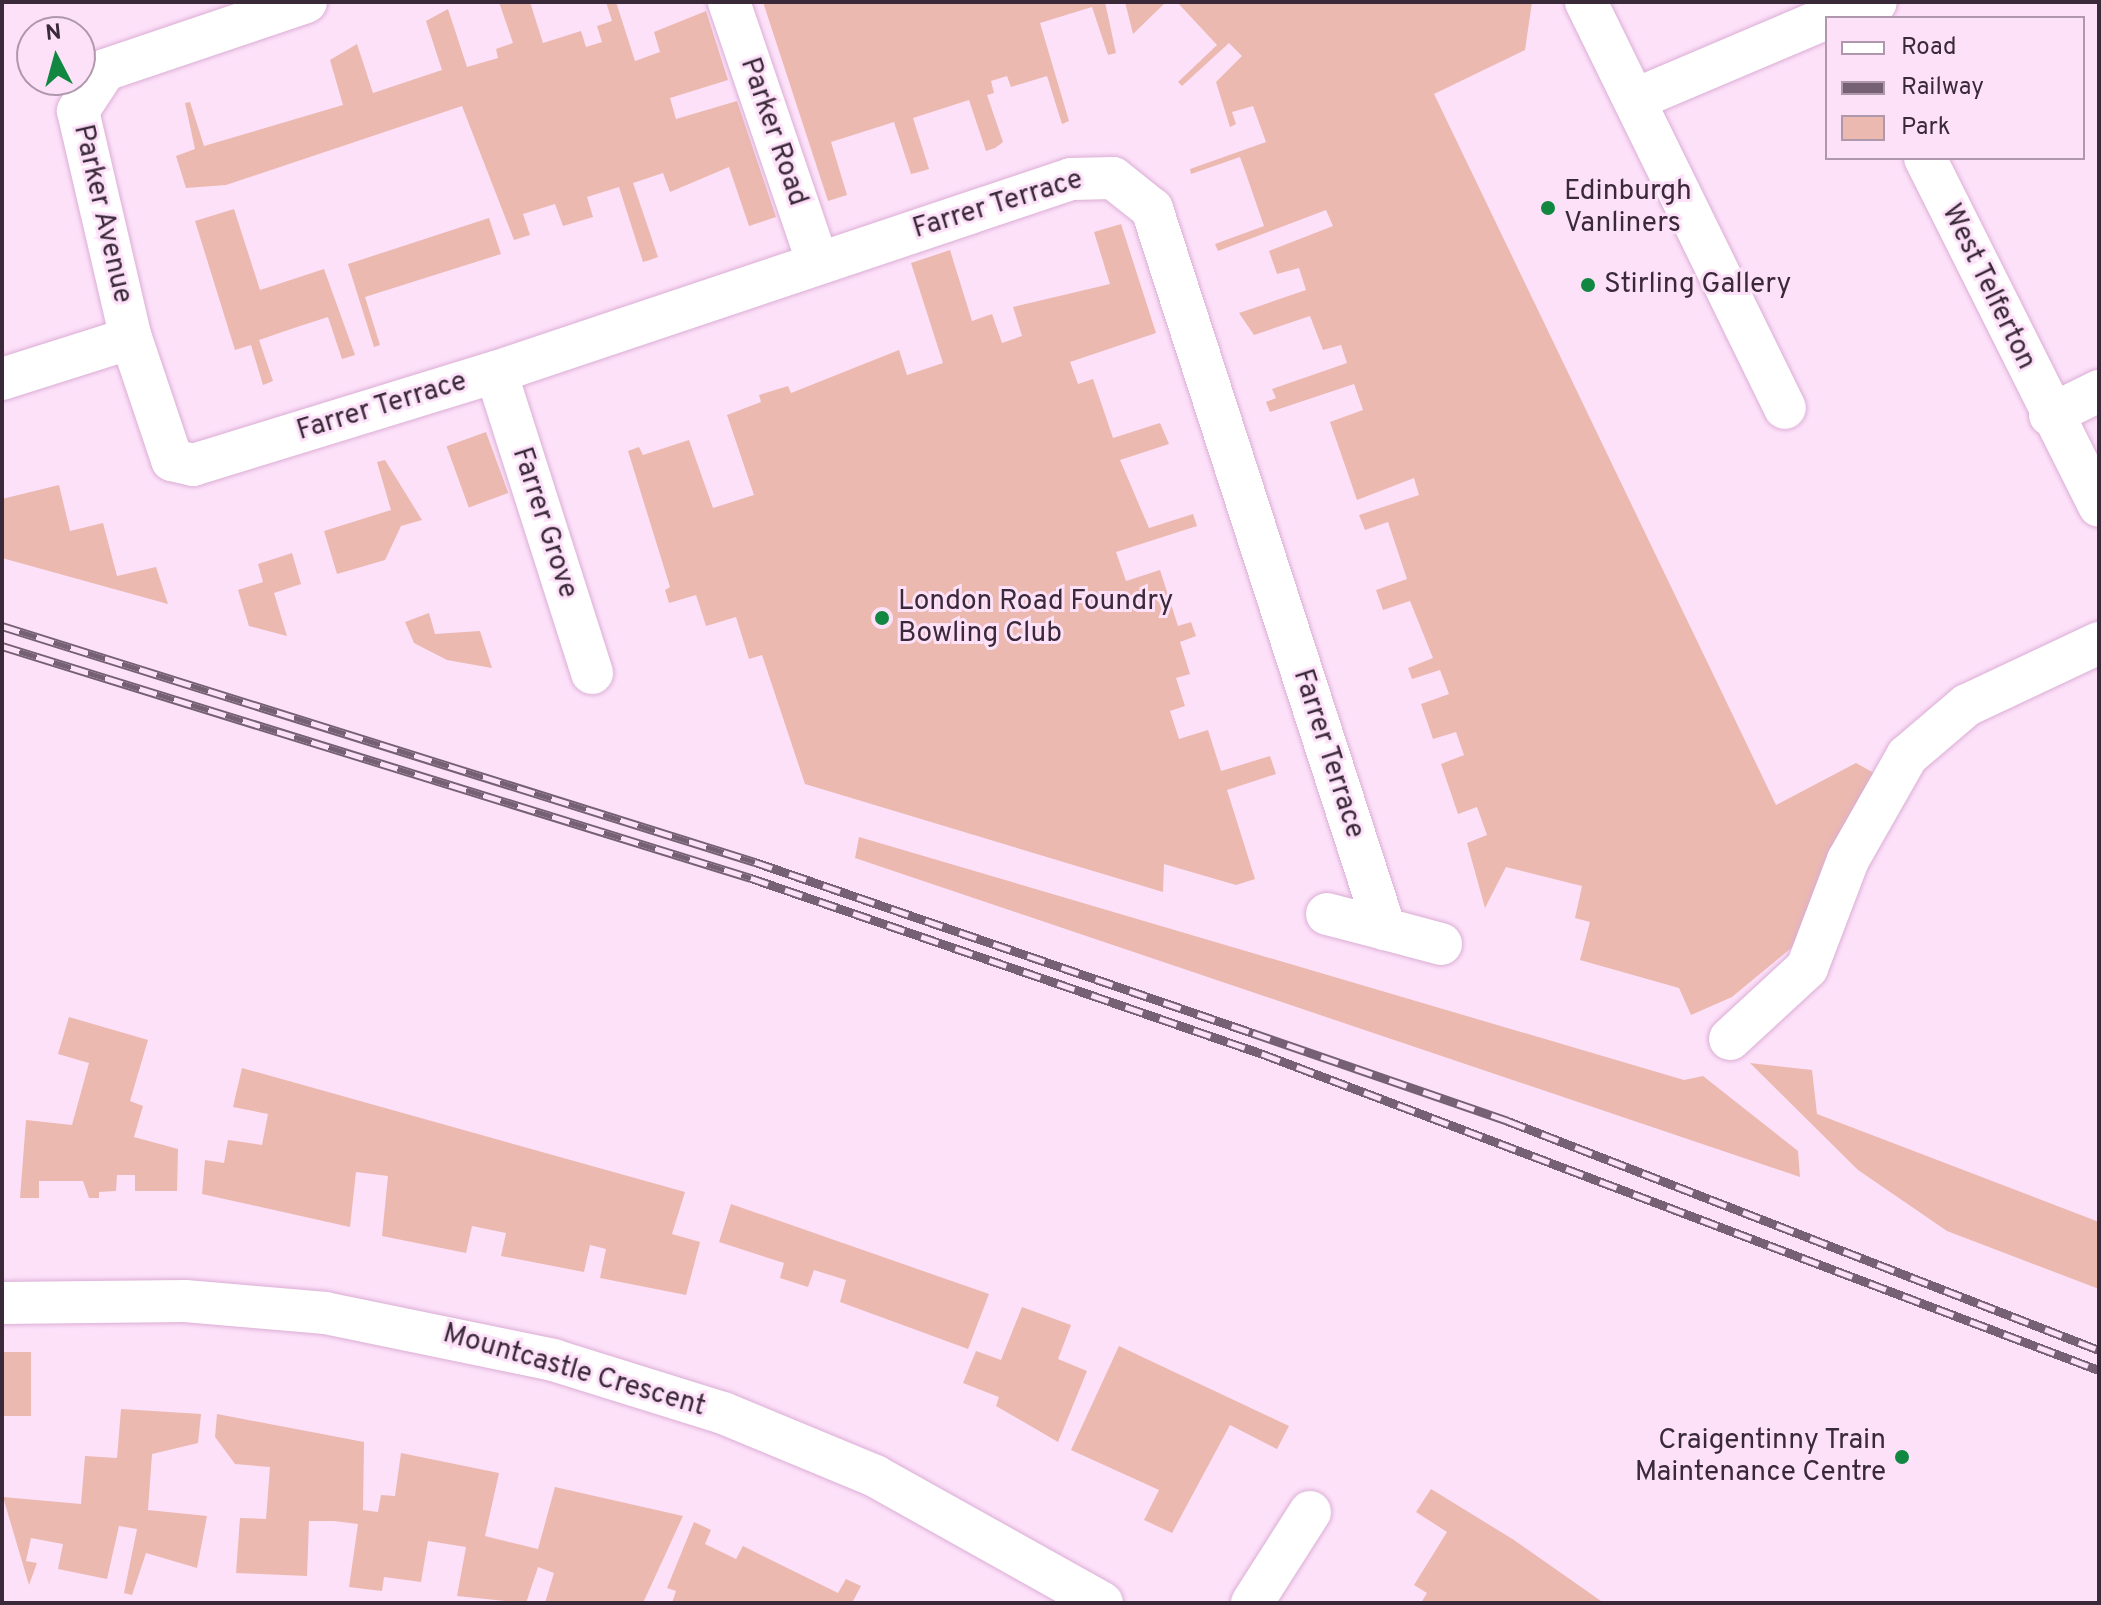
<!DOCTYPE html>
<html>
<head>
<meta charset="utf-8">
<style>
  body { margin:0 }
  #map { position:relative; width:2101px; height:1605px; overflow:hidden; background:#fde1f9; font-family:Overpass,sans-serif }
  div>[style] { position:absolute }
  .green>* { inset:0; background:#ebb9b0; transform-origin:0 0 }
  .roads { filter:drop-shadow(0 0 2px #dbaed5) drop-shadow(0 0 2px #dbaed5) }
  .minor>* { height:42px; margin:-21px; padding:0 21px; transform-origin:21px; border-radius:21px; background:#fff }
  .rail>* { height:9px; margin-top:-4.5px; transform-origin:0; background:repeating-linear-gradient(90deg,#fde1f9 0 18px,#756173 0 36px); box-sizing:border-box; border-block:2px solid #756173 }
  .dots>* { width:22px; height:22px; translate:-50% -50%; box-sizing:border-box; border:4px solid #fde1f9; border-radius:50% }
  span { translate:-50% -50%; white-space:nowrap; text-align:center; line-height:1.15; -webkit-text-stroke:6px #fde1f9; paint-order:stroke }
  .street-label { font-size:28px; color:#3a2938 }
  .poi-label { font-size:28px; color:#3a2938 }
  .left { translate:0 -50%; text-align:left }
  .right { translate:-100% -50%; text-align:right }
  .frame { position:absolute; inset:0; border:4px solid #3a2938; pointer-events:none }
  .legend { position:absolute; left:1825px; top:16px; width:260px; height:144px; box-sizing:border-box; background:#fde1f9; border:2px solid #af97ac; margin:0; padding:10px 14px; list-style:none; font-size:24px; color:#3a2938 }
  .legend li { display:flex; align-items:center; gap:16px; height:40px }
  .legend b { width:40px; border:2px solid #af97ac }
  .north { position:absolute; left:16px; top:16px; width:80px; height:80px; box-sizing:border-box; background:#fde1f9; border:2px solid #af97ac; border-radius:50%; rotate:354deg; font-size:22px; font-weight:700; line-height:32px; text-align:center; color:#3a2938 }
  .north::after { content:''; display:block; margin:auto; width:28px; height:36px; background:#118741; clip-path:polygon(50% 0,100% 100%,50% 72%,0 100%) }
</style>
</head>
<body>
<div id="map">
  <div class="green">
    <i style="clip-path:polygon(499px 2px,530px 2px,543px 43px,581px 31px,586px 47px,602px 42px,597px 26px,612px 21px,606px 2px,616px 2px,635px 61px,660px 52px,654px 32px,706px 11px,728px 80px,670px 98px,676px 119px,737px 101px,776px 217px,749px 226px,729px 167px,670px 192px,663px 173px,633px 183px,658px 257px,650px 260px,643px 262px,619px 187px,587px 197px,593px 217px,563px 226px,555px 204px,523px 214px,530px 235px,514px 240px,462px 106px,226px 185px,186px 188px,176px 156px,195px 149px,185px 103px,190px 102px,204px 146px,343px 105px,330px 60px,357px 44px,373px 93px,442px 70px,426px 21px,448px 9px,467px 67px,498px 58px,496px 49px,513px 43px)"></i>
    <i style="clip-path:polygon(763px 2px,1105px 2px,1116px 53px,1108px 55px,1092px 7px,1040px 23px,1069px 121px,1062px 124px,1047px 76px,1011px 87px,1007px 76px,991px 81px,994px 93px,987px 95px,1003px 142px,995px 148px,986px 151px,969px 100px,913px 118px,929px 169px,919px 172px,911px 174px,894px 122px,831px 142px,847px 195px,828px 201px)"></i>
    <i style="clip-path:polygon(1125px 2px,1166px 2px,1133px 34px)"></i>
    <i style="clip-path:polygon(1177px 2px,1532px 2px,1525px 50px,1434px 94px,1776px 805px,1856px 763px,1874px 773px,1796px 944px,1732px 997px,1691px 1015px,1679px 988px,1580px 960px,1590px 922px,1575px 918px,1582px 886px,1506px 867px,1485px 908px,1467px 843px,1487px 835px,1477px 807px,1458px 814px,1441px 764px,1464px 755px,1456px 732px,1433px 739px,1421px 704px,1449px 694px,1440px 670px,1412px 679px,1408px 668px,1433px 658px,1410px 601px,1383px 610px,1376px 590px,1407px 579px,1388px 522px,1365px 530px,1359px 515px,1419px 495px,1414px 478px,1357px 500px,1330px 422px,1363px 410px,1354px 384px,1270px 412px,1266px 402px,1276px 398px,1272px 389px,1347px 363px,1341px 345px,1323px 350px,1310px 316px,1254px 335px,1239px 313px,1306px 290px,1299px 268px,1277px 274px,1269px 251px,1333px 226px,1326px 210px,1218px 251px,1215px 244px,1264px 226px,1245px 171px,1240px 157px,1191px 174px,1190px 169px,1266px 142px,1253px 106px,1232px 112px,1236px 124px,1230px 127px,1216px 82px,1242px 56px,1229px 43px,1182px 86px,1178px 82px,1217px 45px)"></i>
    <i style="clip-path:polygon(234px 209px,260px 290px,324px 269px,355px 355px,342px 359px,328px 317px,294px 328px,259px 340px,273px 381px,263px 385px,251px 345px,235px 350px,195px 221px)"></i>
    <i style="clip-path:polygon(489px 218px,501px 254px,365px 297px,380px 345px,374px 347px,348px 264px)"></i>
    <i style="clip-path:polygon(1121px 224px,1156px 333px,1070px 362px,1078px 384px,1093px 379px,1113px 438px,1160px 423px,1169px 444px,1120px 460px,1149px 528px,1193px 514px,1197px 526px,1116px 552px,1126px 581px,1160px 570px,1178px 626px,1191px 622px,1196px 636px,1180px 642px,1190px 674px,1176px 678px,1185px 706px,1170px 711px,1179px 739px,1208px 730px,1221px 771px,1270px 756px,1276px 774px,1227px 790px,1255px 879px,1236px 885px,1164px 864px,1163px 892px,805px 784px,762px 655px,749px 659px,736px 617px,706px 626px,696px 595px,669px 603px,665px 590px,670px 587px,628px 451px,639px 447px,643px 455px,689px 440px,713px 508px,754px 495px,727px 415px,761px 402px,759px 395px,788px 386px,791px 393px,899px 350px,907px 375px,943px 363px,911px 263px,950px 250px,972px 321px,992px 314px,1002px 343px,1022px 336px,1013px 307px,1110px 284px,1094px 232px)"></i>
    <i style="left:486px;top:432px;width:65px;height:42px;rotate:70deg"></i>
    <i style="clip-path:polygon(385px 460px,422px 520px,401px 526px,385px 560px,337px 574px,324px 531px,391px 510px,377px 462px)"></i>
    <i style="clip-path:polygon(59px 485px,70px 531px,103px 523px,117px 576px,156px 567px,168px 604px,2px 558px,2px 499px)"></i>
    <i style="clip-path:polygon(292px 553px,301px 584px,274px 593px,287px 636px,249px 626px,238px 590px,263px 582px,258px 564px)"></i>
    <i style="clip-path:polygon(429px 613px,435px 634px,480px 631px,492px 668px,447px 660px,414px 643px,405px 622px)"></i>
    <i style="clip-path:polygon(859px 837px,1684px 1080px,1703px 1076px,1798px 1151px,1800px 1177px,855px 858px)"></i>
    <i style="clip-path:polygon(69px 1017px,148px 1040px,130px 1101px,143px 1106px,134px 1137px,178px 1149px,177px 1191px,135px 1191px,135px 1175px,117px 1175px,116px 1191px,99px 1192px,99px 1198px,89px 1198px,83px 1181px,39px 1181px,39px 1198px,20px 1198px,26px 1120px,72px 1125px,89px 1063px,58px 1054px)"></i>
    <i style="clip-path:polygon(1750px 1063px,1812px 1070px,1817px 1114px,2099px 1222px,2099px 1289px,1947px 1231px,1858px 1170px)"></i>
    <i style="clip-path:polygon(242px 1068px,685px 1192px,672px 1234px,700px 1242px,686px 1295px,600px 1278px,606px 1249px,590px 1245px,584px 1272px,501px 1256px,506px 1233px,472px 1226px,466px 1253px,382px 1236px,388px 1176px,356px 1172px,350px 1227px,202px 1194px,205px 1160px,224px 1163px,228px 1140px,262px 1145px,268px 1114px,233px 1107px)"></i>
    <i style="clip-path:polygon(731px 1204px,989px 1294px,968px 1349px,840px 1302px,846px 1280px,814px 1270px,808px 1287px,780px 1278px,784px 1263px,719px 1242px)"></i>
    <i style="clip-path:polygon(1022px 1307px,1071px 1325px,1058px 1359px,1087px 1371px,1058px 1442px,996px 1406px,999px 1397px,963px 1383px,976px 1351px,1001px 1360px)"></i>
    <i style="clip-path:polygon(1119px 1346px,1289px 1426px,1277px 1449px,1230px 1425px,1172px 1533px,1144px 1520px,1159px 1490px,1071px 1450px)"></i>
    <i style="left:2px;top:1352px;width:29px;height:64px"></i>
    <i style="clip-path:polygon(121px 1409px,201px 1414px,198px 1443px,152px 1454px,148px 1510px,207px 1516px,197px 1568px,146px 1553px,132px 1595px,124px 1593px,137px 1529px,119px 1526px,107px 1579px,58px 1569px,63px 1544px,31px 1538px,26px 1561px,37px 1563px,29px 1585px,3px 1497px,81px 1504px,85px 1456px,117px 1458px)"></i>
    <i style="clip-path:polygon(217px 1414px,364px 1442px,363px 1510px,378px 1512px,381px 1495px,395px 1496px,401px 1453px,499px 1473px,485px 1536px,538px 1549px,555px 1487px,683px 1516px,643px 1603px,545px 1603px,554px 1573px,538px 1567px,526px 1603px,457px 1596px,466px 1547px,428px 1541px,421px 1582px,384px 1577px,382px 1591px,349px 1587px,358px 1524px,334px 1521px,309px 1521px,307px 1576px,236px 1573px,240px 1518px,266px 1519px,270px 1467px,235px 1464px,215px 1437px)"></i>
    <i style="clip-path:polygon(1431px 1489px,1514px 1540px,1601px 1601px,1421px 1603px,1427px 1593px,1414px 1585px,1447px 1532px,1416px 1512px)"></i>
    <i style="clip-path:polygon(694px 1522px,711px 1530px,705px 1544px,736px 1559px,743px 1546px,838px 1593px,846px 1579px,861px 1586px,852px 1603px,672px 1603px,676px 1591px,667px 1588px)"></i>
  </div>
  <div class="roads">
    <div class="minor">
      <i style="left:306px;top:2px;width:212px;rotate:161.3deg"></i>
      <i style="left:105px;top:70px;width:49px;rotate:123.4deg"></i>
      <i style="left:78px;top:111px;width:233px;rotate:76.9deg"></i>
      <i style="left:131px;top:338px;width:129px;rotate:71.4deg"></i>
      <i style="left:172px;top:460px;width:22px;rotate:13deg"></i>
      <i style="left:193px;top:465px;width:317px;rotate:-17.1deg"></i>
      <i style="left:496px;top:372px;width:607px;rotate:-18.55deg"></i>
      <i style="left:1071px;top:179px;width:42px;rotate:-1.4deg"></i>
      <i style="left:1113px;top:178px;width:50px;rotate:38.5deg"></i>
      <i style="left:1152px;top:209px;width:757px;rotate:72.07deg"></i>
      <i style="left:1385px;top:929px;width:58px;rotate:15deg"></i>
      <i style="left:729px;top:2px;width:276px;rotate:71.2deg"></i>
      <i style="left:1586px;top:2px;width:452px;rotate:63.9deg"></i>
      <i style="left:1857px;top:18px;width:9px;rotate:-117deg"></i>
      <i style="left:1853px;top:10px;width:24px;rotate:-19deg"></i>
      <i style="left:1636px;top:99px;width:207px;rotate:-23deg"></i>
      <i style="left:1925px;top:158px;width:389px;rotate:63.4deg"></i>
      <i style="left:496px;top:372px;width:316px;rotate:72.3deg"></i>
      <i style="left:2px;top:379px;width:135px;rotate:-17.6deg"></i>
      <i style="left:2050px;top:415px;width:55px;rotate:-26.1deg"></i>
      <i style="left:1327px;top:914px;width:60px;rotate:14.5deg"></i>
      <i style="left:1730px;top:1039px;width:105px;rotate:-42.7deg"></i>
      <i style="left:1807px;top:968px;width:116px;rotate:-69.2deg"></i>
      <i style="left:1848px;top:860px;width:120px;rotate:-60.4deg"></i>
      <i style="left:1907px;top:756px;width:79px;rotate:-40.4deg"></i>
      <i style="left:1967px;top:705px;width:146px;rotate:-25.2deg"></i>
      <i style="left:2px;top:1303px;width:183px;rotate:-0.6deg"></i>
      <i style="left:185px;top:1301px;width:141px;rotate:4.9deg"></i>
      <i style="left:325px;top:1313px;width:233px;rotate:11.6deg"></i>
      <i style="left:553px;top:1360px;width:178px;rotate:17.3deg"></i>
      <i style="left:723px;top:1413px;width:165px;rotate:22.5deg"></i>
      <i style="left:875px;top:1476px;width:260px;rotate:29.2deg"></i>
      <i style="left:1252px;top:1603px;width:108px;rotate:-57.5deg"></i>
    </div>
  </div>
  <div class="rail">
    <i style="left:2px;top:626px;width:789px;rotate:17.4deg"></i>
    <i style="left:755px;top:862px;width:527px;rotate:18.95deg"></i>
    <i style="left:1253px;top:1033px;width:270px;rotate:19deg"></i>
    <i style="left:1508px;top:1121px;width:634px;rotate:21.18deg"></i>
    <i style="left:2px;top:646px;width:784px;rotate:17.21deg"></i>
    <i style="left:751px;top:878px;width:541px;rotate:18.97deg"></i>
    <i style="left:1263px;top:1054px;width:894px;rotate:20.71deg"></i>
  </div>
  <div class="dots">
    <i style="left:1548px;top:208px;background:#118741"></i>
    <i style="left:1588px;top:285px;background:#118741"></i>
    <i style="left:882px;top:618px;background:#118741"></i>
    <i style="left:1902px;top:1457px;background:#118741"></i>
  </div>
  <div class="street-label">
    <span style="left:773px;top:132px;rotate:71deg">Parker Road</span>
    <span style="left:998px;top:205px;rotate:-17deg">Farrer Terrace</span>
    <span style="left:102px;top:214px;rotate:77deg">Parker Avenue</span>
    <span style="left:1988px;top:287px;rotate:64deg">West Telferton</span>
    <span style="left:382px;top:407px;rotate:-17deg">Farrer Terrace</span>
    <span style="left:544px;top:523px;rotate:72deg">Farrer Grove</span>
    <span style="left:1328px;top:754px;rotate:72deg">Farrer Terrace</span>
    <span style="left:574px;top:1371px;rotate:16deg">Mountcastle Crescent</span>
  </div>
  <div class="poi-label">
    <span class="left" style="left:1564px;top:208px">Edinburgh<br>Vanliners</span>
    <span class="left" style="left:1604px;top:285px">Stirling Gallery</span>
    <span class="left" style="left:898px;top:618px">London Road Foundry<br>Bowling Club</span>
    <span class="right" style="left:1886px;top:1457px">Craigentinny Train<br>Maintenance Centre</span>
  </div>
  <div class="frame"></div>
  <ul class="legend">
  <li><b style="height:10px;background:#fff"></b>Road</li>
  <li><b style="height:10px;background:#756173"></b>Railway</li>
  <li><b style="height:22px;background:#ebb9b0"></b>Park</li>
  </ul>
  <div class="north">N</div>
</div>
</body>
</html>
